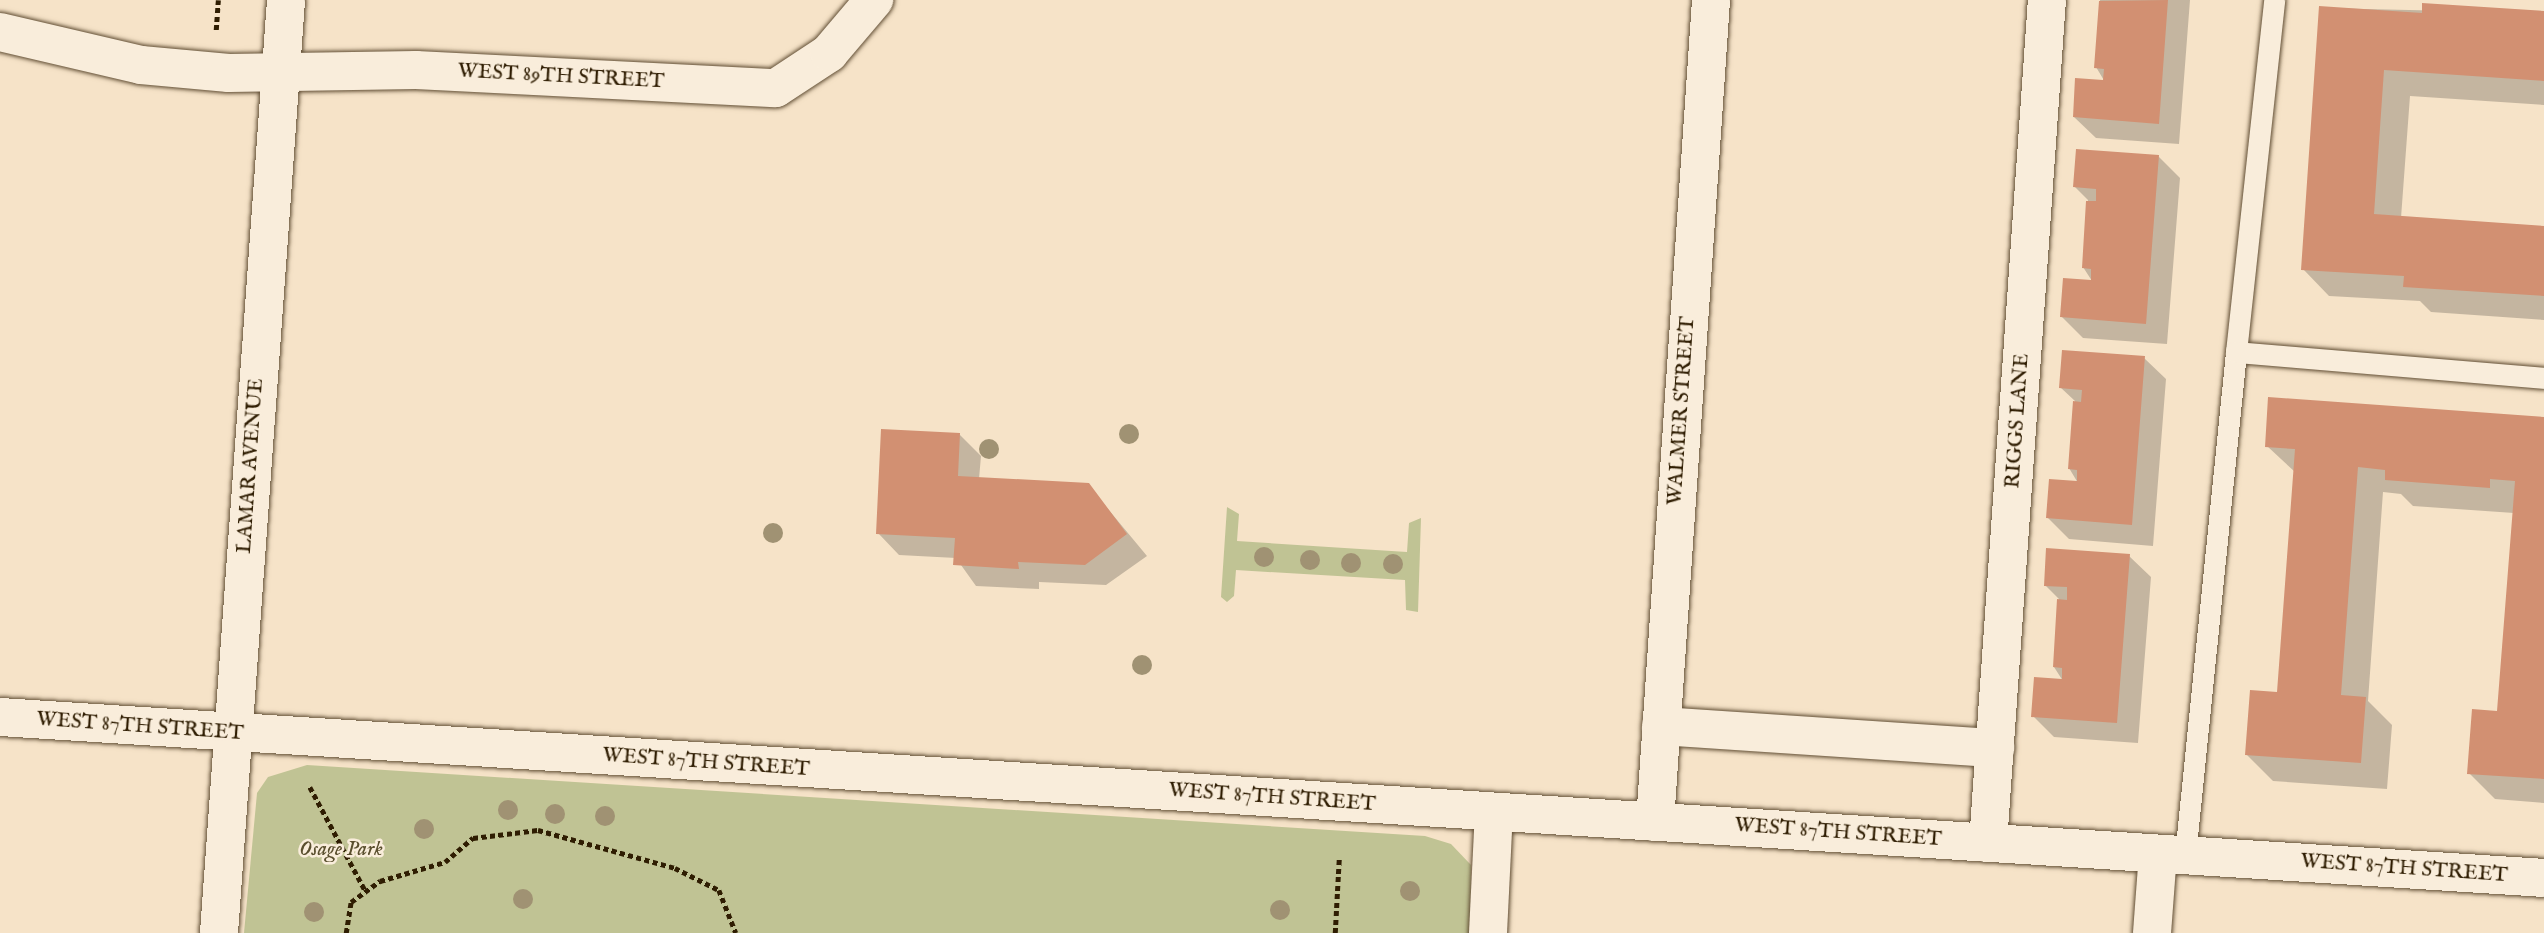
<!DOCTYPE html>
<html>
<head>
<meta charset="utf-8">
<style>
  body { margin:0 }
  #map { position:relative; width:2544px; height:933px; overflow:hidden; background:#f6e3c8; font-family:"IM FELL English",serif }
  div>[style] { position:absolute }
  .green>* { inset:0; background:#c0c394 }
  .shadow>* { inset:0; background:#0003 }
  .building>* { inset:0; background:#d29072 }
  .path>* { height:4.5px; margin-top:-2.25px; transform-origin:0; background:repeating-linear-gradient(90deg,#2f1d02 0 5px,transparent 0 8.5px) }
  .roads { filter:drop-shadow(0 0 2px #614e34) drop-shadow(0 0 2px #614e34) }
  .lane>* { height:21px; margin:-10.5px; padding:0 10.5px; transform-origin:10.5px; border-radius:10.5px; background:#f9eddb }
  .street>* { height:38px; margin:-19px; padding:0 19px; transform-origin:19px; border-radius:19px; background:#f9eddb }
  .secondary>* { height:38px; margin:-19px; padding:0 19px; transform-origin:19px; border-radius:19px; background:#f9eddb }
  .trees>* { width:20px; height:20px; margin:-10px; border-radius:50%; background:#a09273 }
  span { translate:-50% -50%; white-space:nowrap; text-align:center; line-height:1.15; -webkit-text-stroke:5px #f9eddb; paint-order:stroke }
  .street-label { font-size:21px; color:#2f1d02 }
  .park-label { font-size:21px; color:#5a4f2e; font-style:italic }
</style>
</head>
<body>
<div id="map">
  <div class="green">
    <i style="clip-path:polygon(1227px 507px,1239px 514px,1237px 541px,1407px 552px,1409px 523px,1421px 518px,1418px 612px,1406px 610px,1405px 580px,1236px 570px,1234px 596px,1227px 602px,1221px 597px)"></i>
    <i style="clip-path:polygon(307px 765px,1425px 836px,1451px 844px,1471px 865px,1470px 933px,244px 933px,257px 793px,268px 777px)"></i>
  </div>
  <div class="shadow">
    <i style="clip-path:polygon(2100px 0,2190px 0,2179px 144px,2096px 138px,2074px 117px,2105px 82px,2096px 67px)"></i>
    <i style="clip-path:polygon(2321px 8px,2544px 13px,2544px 105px,2410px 96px,2401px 218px,2544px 228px,2544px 320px,2431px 312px,2420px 301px,2329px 296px,2303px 269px)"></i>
    <i style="clip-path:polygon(2158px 156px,2180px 178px,2167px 344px,2083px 338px,2062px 317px,2092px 281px,2083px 267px,2088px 200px,2074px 186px)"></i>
    <i style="clip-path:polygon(2144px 358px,2166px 379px,2153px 546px,2069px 539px,2048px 518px,2078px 483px,2069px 468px,2075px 401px,2060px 387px)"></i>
    <i style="clip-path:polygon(2544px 419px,2544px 803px,2495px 799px,2469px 773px,2499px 713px,2514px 513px,2413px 506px,2401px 494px,2383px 492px,2368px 701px,2392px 725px,2387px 789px,2273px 781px,2247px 755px,2278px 694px,2295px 472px,2267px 446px)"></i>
    <i style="clip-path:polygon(959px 434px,981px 456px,979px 479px,1088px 485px,1147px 556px,1106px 585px,1039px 582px,1039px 589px,976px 586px,956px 558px,899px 555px,878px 533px)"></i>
    <i style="clip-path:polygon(2129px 556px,2151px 577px,2138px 743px,2054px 737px,2033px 716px,2063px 681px,2054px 667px,2059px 599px,2045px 585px)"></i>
  </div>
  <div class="building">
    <i style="clip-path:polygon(2168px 0,2159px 124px,2073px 117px,2075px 78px,2103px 80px,2104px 69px,2094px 68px,2099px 1px)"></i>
    <i style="clip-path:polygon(2422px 3px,2544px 11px,2544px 81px,2384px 70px,2374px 214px,2544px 226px,2544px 296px,2403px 287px,2404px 276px,2301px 270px,2319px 6px,2422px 13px)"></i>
    <i style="clip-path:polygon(2076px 149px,2159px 155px,2146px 324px,2060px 317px,2063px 278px,2091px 280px,2091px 269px,2082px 268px,2086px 201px,2096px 201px,2096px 189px,2073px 187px)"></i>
    <i style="clip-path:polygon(2062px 350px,2145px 356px,2132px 525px,2046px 518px,2049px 479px,2077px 481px,2077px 470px,2068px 469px,2073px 401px,2081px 402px,2082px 390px,2059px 388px)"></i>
    <i style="clip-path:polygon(2268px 397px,2544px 417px,2544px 779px,2467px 774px,2472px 709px,2497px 711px,2515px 481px,2490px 479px,2490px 488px,2385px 480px,2385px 470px,2358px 467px,2341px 695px,2366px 697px,2361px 763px,2245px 755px,2250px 690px,2277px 692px,2295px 449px,2265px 447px)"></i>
    <i style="clip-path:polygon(881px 429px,960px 433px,958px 476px,1089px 483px,1127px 534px,1085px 565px,1018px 562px,1019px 569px,953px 565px,955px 538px,876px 534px)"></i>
    <i style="clip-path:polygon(2046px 548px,2130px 554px,2117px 723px,2031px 717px,2034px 677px,2062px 679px,2062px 668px,2053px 667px,2057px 599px,2067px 600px,2067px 587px,2044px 586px)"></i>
  </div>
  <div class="path">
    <i style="left:216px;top:30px;width:30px;rotate:-86deg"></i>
    <i style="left:310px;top:787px;width:119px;rotate:61.9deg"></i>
    <i style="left:346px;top:933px;width:31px;rotate:-81deg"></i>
    <i style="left:351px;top:902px;width:36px;rotate:-36deg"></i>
    <i style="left:380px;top:881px;width:68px;rotate:-16.3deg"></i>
    <i style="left:445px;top:862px;width:37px;rotate:-41deg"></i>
    <i style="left:473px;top:838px;width:65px;rotate:-7deg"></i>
    <i style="left:538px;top:830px;width:142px;rotate:15.5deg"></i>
    <i style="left:675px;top:868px;width:49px;rotate:26.6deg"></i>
    <i style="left:719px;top:890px;width:46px;rotate:68.4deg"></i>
    <i style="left:1335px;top:933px;width:74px;rotate:-86.9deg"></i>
  </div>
  <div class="roads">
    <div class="lane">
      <i style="left:2236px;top:352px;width:354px;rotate:-83.8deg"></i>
      <i style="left:2185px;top:856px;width:507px;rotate:-84.22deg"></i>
      <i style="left:2236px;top:352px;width:309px;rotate:4.8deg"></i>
    </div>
    <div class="street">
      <i style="left:0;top:32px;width:145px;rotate:13.2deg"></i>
      <i style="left:141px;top:65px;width:88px;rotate:5.2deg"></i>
      <i style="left:229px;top:73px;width:187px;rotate:-0.9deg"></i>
      <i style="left:416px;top:70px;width:360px;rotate:2.9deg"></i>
      <i style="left:776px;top:88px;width:64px;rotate:-33.4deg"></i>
      <i style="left:829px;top:53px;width:70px;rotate:-49.7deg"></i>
      <i style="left:1661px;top:726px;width:335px;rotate:3.8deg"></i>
      <i style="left:1655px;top:822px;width:824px;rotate:-86.1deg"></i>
      <i style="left:1988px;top:843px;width:845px;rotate:-86deg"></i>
      <i style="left:1488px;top:933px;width:121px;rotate:-87.2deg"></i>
      <i style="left:2152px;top:933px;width:79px;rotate:-85.7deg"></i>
    </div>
    <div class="secondary">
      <i style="left:0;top:717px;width:2549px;rotate:3.62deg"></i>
      <i style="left:219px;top:933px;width:935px;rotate:-85.89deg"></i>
    </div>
  </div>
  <div class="trees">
    <i style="left:1129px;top:434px"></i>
    <i style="left:989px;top:449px"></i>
    <i style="left:773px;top:533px"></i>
    <i style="left:1264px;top:557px"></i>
    <i style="left:1310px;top:560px"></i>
    <i style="left:1351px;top:563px"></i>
    <i style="left:1393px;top:564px"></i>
    <i style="left:1142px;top:665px"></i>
    <i style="left:508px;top:810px"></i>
    <i style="left:555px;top:814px"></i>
    <i style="left:605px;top:816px"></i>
    <i style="left:424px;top:829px"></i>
    <i style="left:1410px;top:891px"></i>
    <i style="left:523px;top:899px"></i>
    <i style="left:1280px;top:910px"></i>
    <i style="left:314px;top:912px"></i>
  </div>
  <div class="street-label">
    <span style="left:561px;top:77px;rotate:3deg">WEST 89TH STREET</span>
    <span style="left:1682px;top:411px;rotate:-86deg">WALMER STREET</span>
    <span style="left:2018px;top:421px;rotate:-86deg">RIGGS LANE</span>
    <span style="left:251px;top:466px;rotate:-86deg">LAMAR AVENUE</span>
    <span style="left:140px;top:727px;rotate:4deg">WEST 87TH STREET</span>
    <span style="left:706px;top:763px;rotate:4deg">WEST 87TH STREET</span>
    <span style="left:1272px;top:798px;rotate:4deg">WEST 87TH STREET</span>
    <span style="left:1838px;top:833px;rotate:4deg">WEST 87TH STREET</span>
    <span style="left:2404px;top:869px;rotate:4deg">WEST 87TH STREET</span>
  </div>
  <div class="park-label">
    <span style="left:341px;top:850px">Osage Park</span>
  </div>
</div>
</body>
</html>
